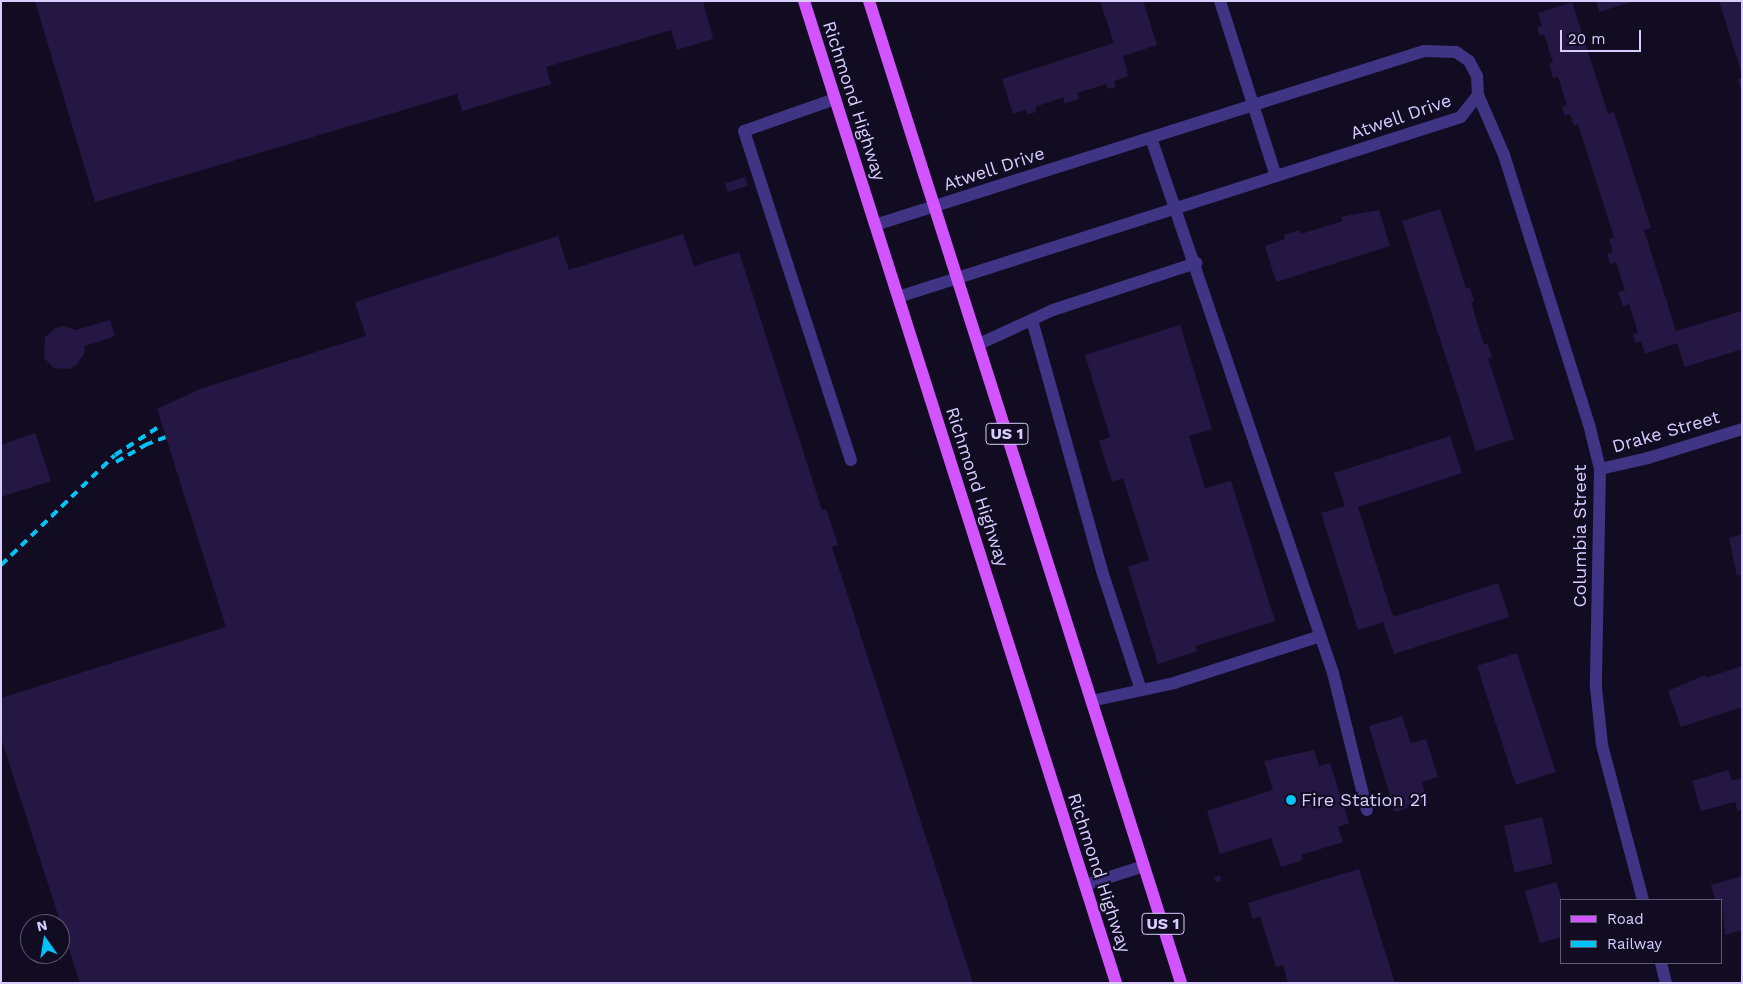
<!DOCTYPE html>
<html>
<head>
<meta charset="utf-8">
<style>
  body { margin:0 }
  #map { position:relative; width:1743px; height:984px; overflow:hidden; background:#120c22; font-family:"Work Sans",sans-serif }
  div>[style] { position:absolute }
  .building>* { inset:0; background:#251744; transform-origin:0 0 }
  .minor>* { height:12px; margin:-6px; padding:0 6px; transform-origin:6px; border-radius:6px; background:#403484 }
  .major>* { height:12px; margin:-6px; padding:0 6px; transform-origin:6px; border-radius:6px; background:#d254ff }
  .rail>* { height:4px; margin-top:-2px; transform-origin:0; background:repeating-linear-gradient(90deg,#00c4f8 0 8px,transparent 0 14px) }
  .dots>* { width:14px; height:14px; translate:-50% -50%; box-sizing:border-box; border:2px solid #120c22; border-radius:50% }
  span { translate:-50% -50%; white-space:nowrap; text-align:center; line-height:1.15; -webkit-text-stroke:4.5px #120c22; paint-order:stroke }
  .shield-label span { padding:1px 4px; background:#120c22; border:1px solid; border-radius:4px; -webkit-text-stroke-width:0 }
  .shield-label { font-size:16px; color:#d8cdff; font-weight:700 }
  .street-label { font-size:18px; color:#d8cdff }
  .poi-label { font-size:18px; color:#d8cdff }
  .left { translate:0 -50%; text-align:left }
  .frame { position:absolute; inset:0; border:2px solid #d8cdff; pointer-events:none }
  .legend { position:absolute; left:1560px; top:899px; width:162px; height:65px; box-sizing:border-box; background:#120c22; border:1px solid #61597a; margin:0; padding:6px 9px; list-style:none; font-size:15px; color:#d8cdff }
  .legend li { display:flex; align-items:center; gap:10px; height:25px }
  .legend b { width:25px; border:1px solid #61597a }
  .north { position:absolute; left:20px; top:914px; width:50px; height:50px; box-sizing:border-box; background:#120c22; border:1px solid #61597a; border-radius:50%; rotate:347deg; font-size:14px; font-weight:700; line-height:20px; text-align:center; color:#d8cdff }
  .north::after { content:''; display:block; margin:auto; width:18px; height:22px; background:#00c4f8; clip-path:polygon(50% 0,100% 100%,50% 72%,0 100%) }
  .scale { position:absolute; left:1560px; top:30px; width:81px; height:22px; box-sizing:border-box; border:2px solid #d8cdff; border-top:0; padding-left:6px; font-size:15px; line-height:18px; white-space:nowrap; color:#d8cdff; -webkit-text-stroke:4px #120c22; paint-order:stroke }
</style>
</head>
<body>
<div id="map">
  <div class="building">
    <i style="clip-path:polygon(35px 1px,703px 1px,713px 39px,677px 50px,671px 30px,546px 67px,551px 84px,462px 111px,457px 94px,95px 202px)"></i>
    <i style="clip-path:polygon(1100px 1px,1143px 1px,1157px 45px,1123px 56px,1128px 76px,1114px 81px,1116px 87px,1108px 89px,1106px 84px,1077px 93px,1079px 99px,1065px 103px,1063px 97px,1035px 107px,1036px 112px,1028px 114px,1026px 110px,1013px 114px,1002px 79px,1114px 43px)"></i>
    <i style="clip-path:polygon(1596px 1px,1631px 1px,1631px 2px,1599px 12px)"></i>
    <i style="clip-path:polygon(1719px 1px,1742px 1px,1742px 71px,1741px 71px)"></i>
    <i style="clip-path:polygon(1572px 2px,1608px 114px,1614px 112px,1651px 228px,1644px 230px,1676px 331px,1742px 311px,1742px 349px,1685px 367px,1677px 343px,1645px 354px,1641px 341px,1635px 343px,1633px 334px,1638px 333px,1629px 304px,1623px 306px,1618px 292px,1625px 290px,1616px 262px,1610px 264px,1607px 254px,1613px 252px,1609px 239px,1614px 237px,1578px 124px,1574px 126px,1570px 114px,1565px 116px,1562px 107px,1567px 105px,1558px 77px,1553px 78px,1549px 64px,1553px 62px,1544px 34px,1540px 36px,1537px 27px,1542px 26px,1538px 13px)"></i>
    <i style="clip-path:polygon(1742px 78px,1742px 90px,1741px 90px,1738px 79px)"></i>
    <i style="left:745px;top:177px;width:9px;height:21px;rotate:72deg"></i>
    <i style="clip-path:polygon(1440px 209px,1466px 288px,1470px 288px,1474px 301px,1471px 302px,1484px 345px,1487px 343px,1492px 357px,1488px 358px,1514px 439px,1476px 451px,1402px 221px)"></i>
    <i style="clip-path:polygon(1379px 210px,1390px 246px,1276px 282px,1265px 246px,1285px 239px,1284px 235px,1299px 230px,1301px 234px,1343px 221px,1341px 217px)"></i>
    <i style="clip-path:polygon(683px 234px,694px 266px,739px 252px,822px 510px,826px 509px,838px 545px,832px 547px,973px 983px,80px 983px,1px 738px,1px 698px,226px 627px,157px 409px,200px 389px,366px 336px,355px 302px,558px 236px,569px 270px)"></i>
    <i style="clip-path:polygon(110px 320px,115px 336px,85px 346px,84px 354px,76px 365px,69px 369px,54px 368px,44px 358px,45px 337px,56px 328px,63px 326px,76px 330px)"></i>
    <i style="clip-path:polygon(1180px 325px,1212px 429px,1189px 436px,1205px 488px,1231px 481px,1275px 621px,1195px 646px,1197px 651px,1158px 664px,1128px 567px,1149px 560px,1123px 478px,1112px 482px,1099px 441px,1110px 437px,1085px 355px)"></i>
    <i style="clip-path:polygon(35px 433px,51px 481px,1px 497px,1px 445px)"></i>
    <i style="clip-path:polygon(1450px 436px,1462px 473px,1358px 507px,1393px 617px,1498px 583px,1509px 617px,1394px 654px,1383px 622px,1358px 630px,1321px 513px,1345px 506px,1334px 473px)"></i>
    <i style="clip-path:polygon(1742px 534px,1742px 574px,1737px 576px,1729px 538px)"></i>
    <i style="left:1517px;top:653px;width:125px;height:42px;rotate:72deg"></i>
    <i style="clip-path:polygon(1742px 666px,1742px 707px,1681px 727px,1668px 691px,1705px 675px,1706px 678px)"></i>
    <i style="clip-path:polygon(1402px 716px,1411px 743px,1426px 739px,1438px 777px,1422px 782px,1428px 802px,1395px 812px,1369px 726px)"></i>
    <i style="clip-path:polygon(1314px 750px,1319px 766px,1330px 763px,1349px 823px,1338px 827px,1343px 842px,1301px 855px,1303px 860px,1281px 867px,1271px 838px,1220px 854px,1207px 811px,1273px 790px,1264px 761px)"></i>
    <i style="clip-path:polygon(1728px 770px,1732px 781px,1742px 778px,1742px 810px,1738px 811px,1735px 802px,1701px 811px,1692px 781px)"></i>
    <i style="left:1542px;top:817px;width:48px;height:39px;rotate:77deg"></i>
    <i style="clip-path:polygon(1359px 869px,1395px 983px,1288px 983px,1283px 965px,1276px 967px,1260px 916px,1253px 919px,1248px 903px)"></i>
    <i style="clip-path:polygon(1220px 876px,1221px 881px,1216px 882px,1214px 877px)"></i>
    <i style="clip-path:polygon(1742px 876px,1742px 930px,1725px 935px,1722px 900px,1715px 900px,1711px 885px)"></i>
    <i style="clip-path:polygon(1556px 882px,1562px 900px,1562px 937px,1540px 943px,1525px 891px)"></i>
  </div>
  <div class="minor">
    <i style="left:1220px;top:1px;width:184px;rotate:72.3deg"></i>
    <i style="left:1478px;top:95px;width:65px;rotate:66.6deg"></i>
    <i style="left:1504px;top:155px;width:282px;rotate:72.5deg"></i>
    <i style="left:1589px;top:424px;width:46px;rotate:76.3deg"></i>
    <i style="left:1600px;top:469px;width:218px;rotate:91.1deg"></i>
    <i style="left:1596px;top:687px;width:58px;rotate:84.1deg"></i>
    <i style="left:1602px;top:745px;width:160px;rotate:75.2deg"></i>
    <i style="left:835px;top:99px;width:96px;rotate:160.6deg"></i>
    <i style="left:744px;top:131px;width:346px;rotate:72deg"></i>
    <i style="left:1151px;top:138px;width:565px;rotate:71.21deg"></i>
    <i style="left:1333px;top:673px;width:141px;rotate:76.1deg"></i>
    <i style="left:875px;top:225px;width:576px;rotate:-17.59deg"></i>
    <i style="left:1424px;top:51px;width:32px;rotate:2deg"></i>
    <i style="left:1456px;top:52px;width:16px;rotate:35deg"></i>
    <i style="left:1469px;top:61px;width:17px;rotate:62deg"></i>
    <i style="left:1477px;top:76px;width:19px;rotate:87deg"></i>
    <i style="left:1478px;top:95px;width:28px;rotate:128deg"></i>
    <i style="left:1461px;top:117px;width:591px;rotate:162.27deg"></i>
    <i style="left:1032px;top:320px;width:264px;rotate:74.4deg"></i>
    <i style="left:1103px;top:574px;width:122px;rotate:71.9deg"></i>
    <i style="left:979px;top:344px;width:81px;rotate:-24.7deg"></i>
    <i style="left:1053px;top:310px;width:151px;rotate:-18.2deg"></i>
    <i style="left:1600px;top:469px;width:49px;rotate:-12.9deg"></i>
    <i style="left:1648px;top:458px;width:98px;rotate:-17.1deg"></i>
    <i style="left:1091px;top:701px;width:85px;rotate:-12.2deg"></i>
    <i style="left:1174px;top:683px;width:153px;rotate:-17.8deg"></i>
    <i style="left:1085px;top:885px;width:62px;rotate:-17.9deg"></i>
    <i style="left:1661px;top:963px;width:21px;rotate:76deg"></i>
  </div>
  <div class="major">
    <i style="left:804px;top:1px;width:1030px;rotate:72.37deg"></i>
    <i style="left:869px;top:1px;width:1030px;rotate:72.37deg"></i>
  </div>
  <div class="rail">
    <i style="left:116px;top:462px;width:34px;rotate:-30deg"></i>
    <i style="left:145px;top:445px;width:22px;rotate:-21deg"></i>
    <i style="left:1px;top:565px;width:158px;rotate:-44deg"></i>
    <i style="left:115px;top:455px;width:54px;rotate:-32.8deg"></i>
  </div>
  <div class="dots">
    <i style="left:1291px;top:800px;background:#00c4f8"></i>
  </div>
  <div class="shield-label">
    <span style="left:1007px;top:434px">US 1</span>
    <span style="left:1163px;top:924px">US 1</span>
  </div>
  <div class="street-label">
    <span style="left:854px;top:101px;rotate:72deg">Richmond Highway</span>
    <span style="left:1401px;top:117px;rotate:-19deg">Atwell Drive</span>
    <span style="left:994px;top:169px;rotate:-18deg">Atwell Drive</span>
    <span style="left:1666px;top:432px;rotate:-16deg">Drake Street</span>
    <span style="left:977px;top:487px;rotate:72deg">Richmond Highway</span>
    <span style="left:1580px;top:536px;rotate:-90deg">Columbia Street</span>
    <span style="left:1099px;top:873px;rotate:72deg">Richmond Highway</span>
  </div>
  <div class="poi-label">
    <span class="left" style="left:1301px;top:800px">Fire Station 21</span>
  </div>
  <div class="frame"></div>
  <ul class="legend">
  <li><b style="height:6px;background:#d254ff"></b>Road</li>
  <li><b style="height:6px;background:#00c4f8"></b>Railway</li>
  </ul>
  <div class="north">N</div>
  <div class="scale">20 m</div>
</div>
</body>
</html>
